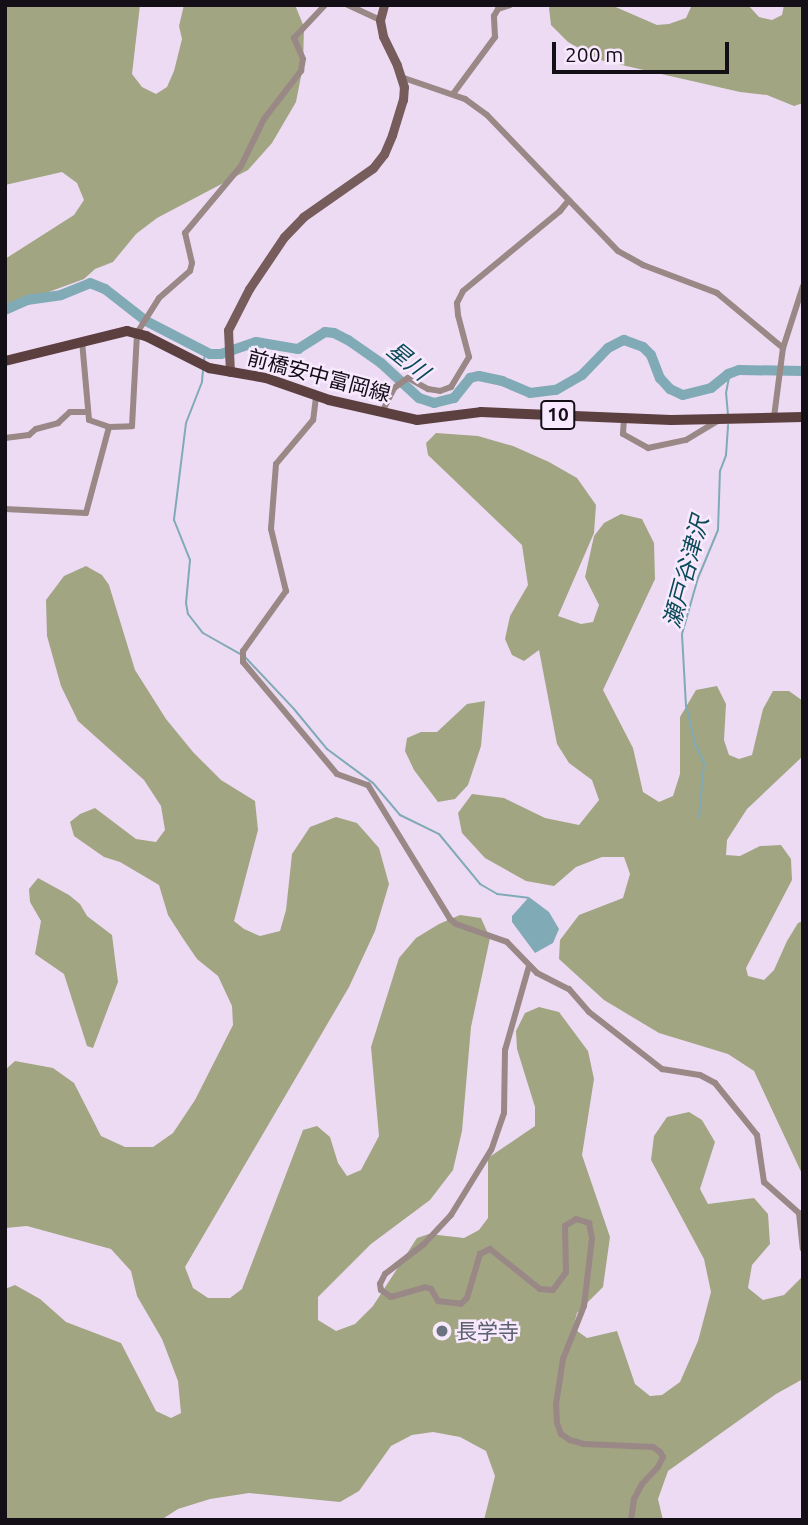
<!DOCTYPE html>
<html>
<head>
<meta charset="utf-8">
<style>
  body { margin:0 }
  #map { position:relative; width:808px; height:1525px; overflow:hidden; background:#eddbf4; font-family:Ubuntu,"Noto Sans JP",sans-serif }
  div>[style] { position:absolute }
  .forest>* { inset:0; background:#a1a582 }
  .water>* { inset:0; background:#80aab6 }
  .stream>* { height:2px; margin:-1px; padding:0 1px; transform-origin:1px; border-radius:1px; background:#80aab6 }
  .river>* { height:10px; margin:-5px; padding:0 5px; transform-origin:5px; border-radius:5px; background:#80aab6 }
  .street>* { height:6px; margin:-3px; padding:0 3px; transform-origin:3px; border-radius:3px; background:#9a8887 }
  .secondary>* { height:9px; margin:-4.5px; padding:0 4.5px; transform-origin:4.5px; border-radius:4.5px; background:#765d5c }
  .primary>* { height:10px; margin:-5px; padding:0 5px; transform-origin:5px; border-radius:5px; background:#5c3f3f }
  .dots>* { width:19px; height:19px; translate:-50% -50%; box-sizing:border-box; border:4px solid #f8e9fe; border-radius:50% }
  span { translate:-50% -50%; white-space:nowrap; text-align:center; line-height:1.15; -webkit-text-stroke:5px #f8e9fe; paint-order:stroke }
  .shield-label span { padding:2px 5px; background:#f8e9fe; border:2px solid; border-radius:5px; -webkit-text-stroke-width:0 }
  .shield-label { font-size:19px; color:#140e17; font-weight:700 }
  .street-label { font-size:21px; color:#140e17 }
  .worship-label { font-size:21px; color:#5b616d }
  .left { translate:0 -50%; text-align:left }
  .water-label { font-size:23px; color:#0b4a58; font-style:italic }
  .frame { position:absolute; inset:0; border:7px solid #140e17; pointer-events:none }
  .scale { position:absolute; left:552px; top:42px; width:177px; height:32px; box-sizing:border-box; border:4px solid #140e17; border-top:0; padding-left:9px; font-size:21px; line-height:24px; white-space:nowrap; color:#140e17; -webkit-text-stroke:5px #f8e9fe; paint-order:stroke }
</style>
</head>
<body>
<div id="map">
  <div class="forest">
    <i style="clip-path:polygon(5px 5px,140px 5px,132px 74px,142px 87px,156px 94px,167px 87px,174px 71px,182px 39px,179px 26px,184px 5px,295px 5px,304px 27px,303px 66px,296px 102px,272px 143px,248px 170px,157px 218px,136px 234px,113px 262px,95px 269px,84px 279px,5px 308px,5px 259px,74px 215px,84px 200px,77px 183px,62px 172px,5px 185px)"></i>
    <i style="clip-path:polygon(551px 5px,611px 5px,657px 25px,669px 24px,686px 18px,692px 5px,748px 5px,759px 17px,772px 20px,782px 15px,784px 5px,803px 5px,803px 103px,794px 106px,767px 95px,740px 92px,600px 60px,568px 42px,551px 25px,549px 8px)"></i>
    <i style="clip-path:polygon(436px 433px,478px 436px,513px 446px,549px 462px,577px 478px,596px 505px,594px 533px,558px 616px,581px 624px,593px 622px,599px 605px,585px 577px,594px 536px,604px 523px,621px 514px,642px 519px,654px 543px,655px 579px,603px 690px,633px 748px,643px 792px,659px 802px,673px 796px,680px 774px,680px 717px,696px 690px,717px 686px,726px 704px,724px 740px,729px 755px,739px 759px,752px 755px,763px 709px,773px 691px,789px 691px,803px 701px,803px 756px,747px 809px,727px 840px,726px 855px,740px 856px,760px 846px,781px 845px,791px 859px,792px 880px,746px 968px,748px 976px,764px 980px,774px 970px,787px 941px,798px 923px,803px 921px,803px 1176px,754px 1071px,728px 1054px,659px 1033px,604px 1000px,559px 959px,560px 940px,579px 915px,623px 898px,630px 874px,624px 857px,602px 857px,576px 867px,554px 886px,526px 881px,485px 858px,462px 833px,458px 813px,472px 794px,504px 798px,545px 818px,579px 825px,599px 800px,592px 780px,569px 763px,557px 744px,539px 650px,524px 661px,512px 655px,505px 639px,510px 616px,528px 585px,522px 545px,428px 455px,426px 443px)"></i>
    <i style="clip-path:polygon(86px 566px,102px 575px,109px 585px,135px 670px,166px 719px,193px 752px,221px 780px,255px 801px,258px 830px,234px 921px,244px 929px,260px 936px,280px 931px,286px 910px,292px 854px,310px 827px,336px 817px,357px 823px,379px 848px,389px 884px,375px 931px,349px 987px,185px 1267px,193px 1288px,208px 1298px,230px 1298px,242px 1289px,303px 1130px,317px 1126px,330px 1137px,338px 1163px,347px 1176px,361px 1170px,379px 1136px,371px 1047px,399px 958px,416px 938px,439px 924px,460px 915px,481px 918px,490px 938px,471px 1027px,462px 1131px,453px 1170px,430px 1200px,371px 1244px,318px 1297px,318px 1320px,336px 1331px,355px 1324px,373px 1306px,417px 1238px,429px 1234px,464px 1238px,479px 1230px,488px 1218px,488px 1158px,535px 1126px,535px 1107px,517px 1049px,516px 1031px,525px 1013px,539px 1007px,559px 1012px,588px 1051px,594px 1079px,582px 1155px,610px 1237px,603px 1287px,577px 1313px,573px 1328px,587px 1338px,617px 1331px,635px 1384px,650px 1396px,662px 1395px,680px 1382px,698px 1341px,711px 1292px,704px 1259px,651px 1160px,654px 1136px,667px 1117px,689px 1112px,702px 1120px,715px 1142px,700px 1189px,708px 1204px,754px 1198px,768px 1214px,770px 1244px,752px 1265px,748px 1288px,763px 1300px,784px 1295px,803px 1276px,803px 1379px,776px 1394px,668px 1471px,658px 1499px,663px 1520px,484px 1520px,495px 1476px,486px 1451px,460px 1437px,433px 1432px,412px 1435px,391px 1446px,359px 1491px,340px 1502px,249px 1493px,210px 1499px,178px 1509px,161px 1520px,5px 1520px,5px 1289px,15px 1285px,40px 1299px,66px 1322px,121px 1343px,156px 1411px,171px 1418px,181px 1413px,178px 1381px,162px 1339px,137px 1296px,131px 1271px,111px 1249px,27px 1226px,5px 1228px,5px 1070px,15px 1061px,53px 1068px,74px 1083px,101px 1136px,125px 1147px,153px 1147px,173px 1133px,195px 1100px,233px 1025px,232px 1006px,218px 976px,197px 959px,182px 937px,168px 915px,159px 885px,120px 862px,104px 857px,74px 836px,70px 822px,80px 814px,95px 808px,136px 839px,156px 842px,165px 830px,161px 806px,144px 780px,78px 721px,61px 686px,47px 636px,46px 600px,64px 576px)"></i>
    <i style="clip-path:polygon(485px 701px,481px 746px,468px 785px,455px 799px,438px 802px,414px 770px,405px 751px,407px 738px,421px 732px,437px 732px,467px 704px)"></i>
    <i style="clip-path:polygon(38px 878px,69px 895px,80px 904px,87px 916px,112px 935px,118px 982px,93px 1048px,87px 1046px,64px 974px,35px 954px,41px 921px,30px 902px,29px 889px)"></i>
  </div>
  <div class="water">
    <i style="clip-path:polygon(529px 897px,549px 912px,559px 929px,553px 943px,535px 953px,512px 922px,512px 916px)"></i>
  </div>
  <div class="stream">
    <i style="left:204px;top:361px;width:8px;rotate:-83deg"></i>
    <i style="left:203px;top:370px;width:12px;rotate:95deg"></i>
    <i style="left:202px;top:382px;width:44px;rotate:111.3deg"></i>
    <i style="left:186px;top:423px;width:98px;rotate:97.1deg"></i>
    <i style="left:174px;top:520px;width:43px;rotate:68.2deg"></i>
    <i style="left:190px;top:560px;width:43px;rotate:95.3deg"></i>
    <i style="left:186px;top:603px;width:11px;rotate:80deg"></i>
    <i style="left:188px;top:614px;width:24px;rotate:52deg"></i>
    <i style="left:203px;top:633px;width:43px;rotate:29.6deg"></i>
    <i style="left:728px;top:415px;width:22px;rotate:-95deg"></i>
    <i style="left:726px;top:393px;width:20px;rotate:-79deg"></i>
    <i style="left:245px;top:657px;width:71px;rotate:46.7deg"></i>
    <i style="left:294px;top:709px;width:52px;rotate:50.5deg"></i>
    <i style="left:327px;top:749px;width:57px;rotate:36.5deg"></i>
    <i style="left:373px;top:783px;width:42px;rotate:49.8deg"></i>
    <i style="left:400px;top:815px;width:43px;rotate:26deg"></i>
    <i style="left:439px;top:834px;width:65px;rotate:50.6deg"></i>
    <i style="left:480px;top:884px;width:20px;rotate:30deg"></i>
    <i style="left:497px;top:894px;width:31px;rotate:7deg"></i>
    <i style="left:699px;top:818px;width:55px;rotate:-84.8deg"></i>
    <i style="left:704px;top:763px;width:21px;rotate:-115deg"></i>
    <i style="left:695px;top:744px;width:39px;rotate:-103deg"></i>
    <i style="left:686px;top:706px;width:72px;rotate:-93.2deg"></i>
    <i style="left:682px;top:634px;width:58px;rotate:-74.1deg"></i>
    <i style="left:698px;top:578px;width:52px;rotate:-67.4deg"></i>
    <i style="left:718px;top:530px;width:59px;rotate:-88.1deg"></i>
    <i style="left:720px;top:471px;width:17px;rotate:-69deg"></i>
    <i style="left:726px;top:455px;width:30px;rotate:-86deg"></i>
  </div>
  <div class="river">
    <i style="left:5px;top:310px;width:24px;rotate:-24deg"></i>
    <i style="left:27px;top:300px;width:34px;rotate:-8deg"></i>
    <i style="left:61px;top:295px;width:31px;rotate:-22deg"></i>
    <i style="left:90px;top:283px;width:16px;rotate:22deg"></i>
    <i style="left:105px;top:289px;width:52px;rotate:38deg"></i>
    <i style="left:146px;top:321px;width:72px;rotate:27.3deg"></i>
    <i style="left:210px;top:354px;width:11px"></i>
    <i style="left:221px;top:354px;width:37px;rotate:-19deg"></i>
    <i style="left:256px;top:342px;width:43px;rotate:9.5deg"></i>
    <i style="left:298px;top:349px;width:32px;rotate:-32deg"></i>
    <i style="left:325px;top:332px;width:9px;rotate:6deg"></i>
    <i style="left:334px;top:333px;width:16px;rotate:27deg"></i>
    <i style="left:348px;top:340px;width:40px;rotate:34.9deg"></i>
    <i style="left:381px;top:363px;width:52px;rotate:42.6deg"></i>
    <i style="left:419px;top:398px;width:16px;rotate:18deg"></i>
    <i style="left:434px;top:403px;width:21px;rotate:-14deg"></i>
    <i style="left:454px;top:398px;width:26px;rotate:-51deg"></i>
    <i style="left:470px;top:378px;width:9px;rotate:-13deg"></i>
    <i style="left:479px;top:376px;width:24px;rotate:12deg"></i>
    <i style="left:502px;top:381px;width:30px;rotate:23deg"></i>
    <i style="left:530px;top:393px;width:26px;rotate:-7deg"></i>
    <i style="left:556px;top:390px;width:30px;rotate:-30deg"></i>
    <i style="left:582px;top:375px;width:37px;rotate:-46deg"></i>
    <i style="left:608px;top:348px;width:18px;rotate:-27deg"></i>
    <i style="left:624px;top:340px;width:20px;rotate:20deg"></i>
    <i style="left:643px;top:347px;width:11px;rotate:45deg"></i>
    <i style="left:651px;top:355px;width:25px;rotate:69deg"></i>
    <i style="left:660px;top:378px;width:15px;rotate:48deg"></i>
    <i style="left:670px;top:389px;width:14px;rotate:25deg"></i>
    <i style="left:683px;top:395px;width:29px;rotate:-14deg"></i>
    <i style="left:711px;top:388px;width:22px;rotate:-39deg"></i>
    <i style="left:728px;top:374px;width:12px;rotate:-20deg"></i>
    <i style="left:739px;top:370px;width:64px;rotate:0.9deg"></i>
  </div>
  <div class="street">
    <i style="left:348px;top:5px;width:35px;rotate:25deg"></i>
    <i style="left:401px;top:77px;width:68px;rotate:19deg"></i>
    <i style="left:465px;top:99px;width:27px;rotate:36deg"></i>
    <i style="left:487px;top:115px;width:189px;rotate:46.1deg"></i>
    <i style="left:618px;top:251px;width:29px;rotate:29deg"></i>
    <i style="left:643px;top:265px;width:79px;rotate:20.7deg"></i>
    <i style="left:717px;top:293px;width:86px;rotate:39.8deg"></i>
    <i style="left:453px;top:94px;width:71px;rotate:-53.6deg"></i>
    <i style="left:495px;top:37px;width:21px;rotate:-93deg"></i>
    <i style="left:494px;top:16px;width:8px;rotate:-60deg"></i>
    <i style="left:498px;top:9px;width:13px;rotate:-18deg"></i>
    <i style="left:82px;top:341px;width:79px;rotate:84.9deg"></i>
    <i style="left:89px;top:420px;width:21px;rotate:19deg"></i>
    <i style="left:109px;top:427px;width:23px;rotate:-2deg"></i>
    <i style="left:132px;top:426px;width:93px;rotate:-86.9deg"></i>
    <i style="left:137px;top:333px;width:41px;rotate:-57.8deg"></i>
    <i style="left:159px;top:298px;width:41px;rotate:-41.1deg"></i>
    <i style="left:190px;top:271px;width:8px;rotate:-76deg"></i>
    <i style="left:192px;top:263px;width:31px;rotate:-103deg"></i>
    <i style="left:185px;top:233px;width:87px;rotate:-50.1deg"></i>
    <i style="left:241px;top:166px;width:52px;rotate:-63.9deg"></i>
    <i style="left:264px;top:119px;width:61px;rotate:-52.4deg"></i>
    <i style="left:301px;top:71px;width:12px;rotate:-81deg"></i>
    <i style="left:303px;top:59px;width:23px;rotate:-113deg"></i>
    <i style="left:294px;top:38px;width:45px;rotate:-46.8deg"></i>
    <i style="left:316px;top:397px;width:23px;rotate:97deg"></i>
    <i style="left:313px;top:420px;width:57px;rotate:130.1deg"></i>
    <i style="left:276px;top:464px;width:65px;rotate:94.4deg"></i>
    <i style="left:271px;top:529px;width:64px;rotate:76.4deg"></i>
    <i style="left:286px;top:591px;width:74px;rotate:125.6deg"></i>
    <i style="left:243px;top:651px;width:11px;rotate:90deg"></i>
    <i style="left:243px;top:662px;width:146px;rotate:50deg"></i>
    <i style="left:337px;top:774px;width:33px;rotate:20deg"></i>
    <i style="left:368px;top:785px;width:157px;rotate:58.5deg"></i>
    <i style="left:450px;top:919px;width:8px;rotate:40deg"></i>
    <i style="left:456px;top:924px;width:54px;rotate:19.4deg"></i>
    <i style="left:507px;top:942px;width:43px;rotate:45.9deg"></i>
    <i style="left:537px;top:973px;width:36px;rotate:27deg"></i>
    <i style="left:569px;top:989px;width:30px;rotate:49deg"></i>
    <i style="left:589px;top:1012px;width:93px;rotate:38deg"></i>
    <i style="left:662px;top:1069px;width:38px;rotate:9deg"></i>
    <i style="left:700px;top:1075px;width:17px;rotate:28deg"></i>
    <i style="left:715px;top:1083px;width:67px;rotate:51.1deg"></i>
    <i style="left:757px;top:1135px;width:48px;rotate:81.5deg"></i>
    <i style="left:764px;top:1182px;width:47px;rotate:41.5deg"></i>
    <i style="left:799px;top:1213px;width:36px;rotate:84deg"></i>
    <i style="left:382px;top:412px;width:27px;rotate:-63deg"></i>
    <i style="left:394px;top:388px;width:17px;rotate:-36deg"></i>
    <i style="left:408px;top:378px;width:23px;rotate:29deg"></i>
    <i style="left:428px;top:389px;width:12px;rotate:9deg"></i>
    <i style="left:440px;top:391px;width:12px;rotate:-20deg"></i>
    <i style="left:451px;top:387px;width:35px;rotate:-59deg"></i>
    <i style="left:469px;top:357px;width:43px;rotate:-104.7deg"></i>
    <i style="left:458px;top:315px;width:12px;rotate:-95deg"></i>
    <i style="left:457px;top:303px;width:13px;rotate:-63deg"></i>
    <i style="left:463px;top:291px;width:126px;rotate:-39.5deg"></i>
    <i style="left:560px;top:211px;width:14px;rotate:-51deg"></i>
    <i style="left:774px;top:417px;width:70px;rotate:-82.6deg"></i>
    <i style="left:783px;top:348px;width:65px;rotate:-72.1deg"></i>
    <i style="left:624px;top:419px;width:15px;rotate:94deg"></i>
    <i style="left:623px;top:434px;width:29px;rotate:29deg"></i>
    <i style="left:648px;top:448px;width:39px;rotate:-12deg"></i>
    <i style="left:686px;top:440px;width:37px;rotate:-31deg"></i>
    <i style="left:5px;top:438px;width:24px;rotate:-7deg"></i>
    <i style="left:29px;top:435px;width:9px;rotate:-41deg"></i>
    <i style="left:36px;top:429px;width:23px;rotate:-15deg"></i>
    <i style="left:58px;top:423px;width:16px;rotate:-43deg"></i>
    <i style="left:70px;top:412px;width:17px"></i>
    <i style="left:5px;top:509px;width:81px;rotate:2.8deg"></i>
    <i style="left:86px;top:513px;width:89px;rotate:-75deg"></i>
    <i style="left:529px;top:966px;width:87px;rotate:105.9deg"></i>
    <i style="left:505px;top:1050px;width:63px;rotate:90.9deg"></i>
    <i style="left:504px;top:1113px;width:39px;rotate:109deg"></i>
    <i style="left:491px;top:1150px;width:76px;rotate:121.6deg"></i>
    <i style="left:451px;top:1215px;width:40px;rotate:133deg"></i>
    <i style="left:424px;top:1244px;width:49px;rotate:142.4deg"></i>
    <i style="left:385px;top:1274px;width:11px;rotate:117deg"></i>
    <i style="left:380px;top:1284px;width:6px;rotate:81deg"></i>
    <i style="left:381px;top:1290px;width:12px;rotate:35deg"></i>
    <i style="left:391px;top:1297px;width:35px;rotate:-16deg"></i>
    <i style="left:425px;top:1287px;width:6px;rotate:18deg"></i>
    <i style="left:431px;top:1289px;width:14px;rotate:60deg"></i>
    <i style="left:438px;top:1301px;width:23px;rotate:7deg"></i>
    <i style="left:461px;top:1304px;width:8px;rotate:-45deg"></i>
    <i style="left:467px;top:1298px;width:46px;rotate:-73.5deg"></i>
    <i style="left:480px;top:1254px;width:11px;rotate:-27deg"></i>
    <i style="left:490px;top:1249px;width:64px;rotate:38.7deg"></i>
    <i style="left:540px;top:1289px;width:13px;rotate:4deg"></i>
    <i style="left:553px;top:1290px;width:22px;rotate:-54deg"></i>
    <i style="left:566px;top:1272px;width:46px;rotate:-91.2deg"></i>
    <i style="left:565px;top:1226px;width:13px;rotate:-32deg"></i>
    <i style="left:576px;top:1219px;width:14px;rotate:17deg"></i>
    <i style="left:589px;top:1223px;width:15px;rotate:79deg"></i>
    <i style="left:592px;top:1238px;width:68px;rotate:96.7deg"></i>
    <i style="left:584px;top:1306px;width:57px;rotate:111.6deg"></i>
    <i style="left:563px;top:1359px;width:46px;rotate:98.8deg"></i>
    <i style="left:556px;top:1404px;width:19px;rotate:87deg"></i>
    <i style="left:557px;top:1423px;width:12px;rotate:70deg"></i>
    <i style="left:561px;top:1434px;width:11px;rotate:34deg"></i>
    <i style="left:570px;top:1440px;width:15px;rotate:16deg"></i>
    <i style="left:584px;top:1444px;width:69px;rotate:2.5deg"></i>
    <i style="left:653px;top:1447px;width:9px;rotate:36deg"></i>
    <i style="left:660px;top:1452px;width:6px;rotate:59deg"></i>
    <i style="left:663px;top:1457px;width:11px;rotate:117deg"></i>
    <i style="left:658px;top:1467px;width:23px;rotate:133deg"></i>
    <i style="left:642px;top:1484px;width:17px;rotate:118deg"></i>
    <i style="left:634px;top:1499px;width:21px;rotate:98deg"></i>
  </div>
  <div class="secondary">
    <i style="left:230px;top:372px;width:42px;rotate:-92.7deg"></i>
    <i style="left:228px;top:330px;width:46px;rotate:-62.9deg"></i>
    <i style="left:249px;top:289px;width:63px;rotate:-56.1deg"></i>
    <i style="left:284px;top:237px;width:28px;rotate:-46deg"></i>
    <i style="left:303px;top:217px;width:85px;rotate:-35deg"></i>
    <i style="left:373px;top:168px;width:18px;rotate:-52deg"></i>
    <i style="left:384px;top:154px;width:21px;rotate:-67deg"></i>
    <i style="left:392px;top:135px;width:37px;rotate:-73deg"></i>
    <i style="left:403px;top:100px;width:13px;rotate:-86deg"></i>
    <i style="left:404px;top:87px;width:23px;rotate:-108deg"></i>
    <i style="left:397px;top:65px;width:32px;rotate:-116deg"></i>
    <i style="left:383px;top:36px;width:16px;rotate:-101deg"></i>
    <i style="left:380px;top:20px;width:16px;rotate:-75deg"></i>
  </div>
  <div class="primary">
    <i style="left:5px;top:361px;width:126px;rotate:-13.8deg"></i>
    <i style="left:127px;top:331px;width:20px;rotate:15deg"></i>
    <i style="left:146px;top:336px;width:71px;rotate:26.9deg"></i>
    <i style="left:209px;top:368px;width:58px;rotate:10deg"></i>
    <i style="left:266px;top:378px;width:67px;rotate:19.2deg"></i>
    <i style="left:329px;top:400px;width:90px;rotate:12.8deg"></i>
    <i style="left:417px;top:420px;width:64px;rotate:-7.1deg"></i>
    <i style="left:481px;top:412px;width:190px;rotate:2.4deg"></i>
    <i style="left:671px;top:420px;width:132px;rotate:-1.3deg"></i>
  </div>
  <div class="dots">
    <i style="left:442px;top:1331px;background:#6b7280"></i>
  </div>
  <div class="shield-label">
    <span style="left:558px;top:415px">10</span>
  </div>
  <div class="street-label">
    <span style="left:319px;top:375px;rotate:15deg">前橋安中富岡線</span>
  </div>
  <div class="worship-label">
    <span class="left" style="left:456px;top:1331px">長学寺</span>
  </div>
  <div class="water-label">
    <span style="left:408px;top:361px;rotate:39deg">星川</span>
    <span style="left:686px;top:572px;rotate:-75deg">瀬戸谷津沢</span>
  </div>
  <div class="frame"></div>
  <div class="scale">200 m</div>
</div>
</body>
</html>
